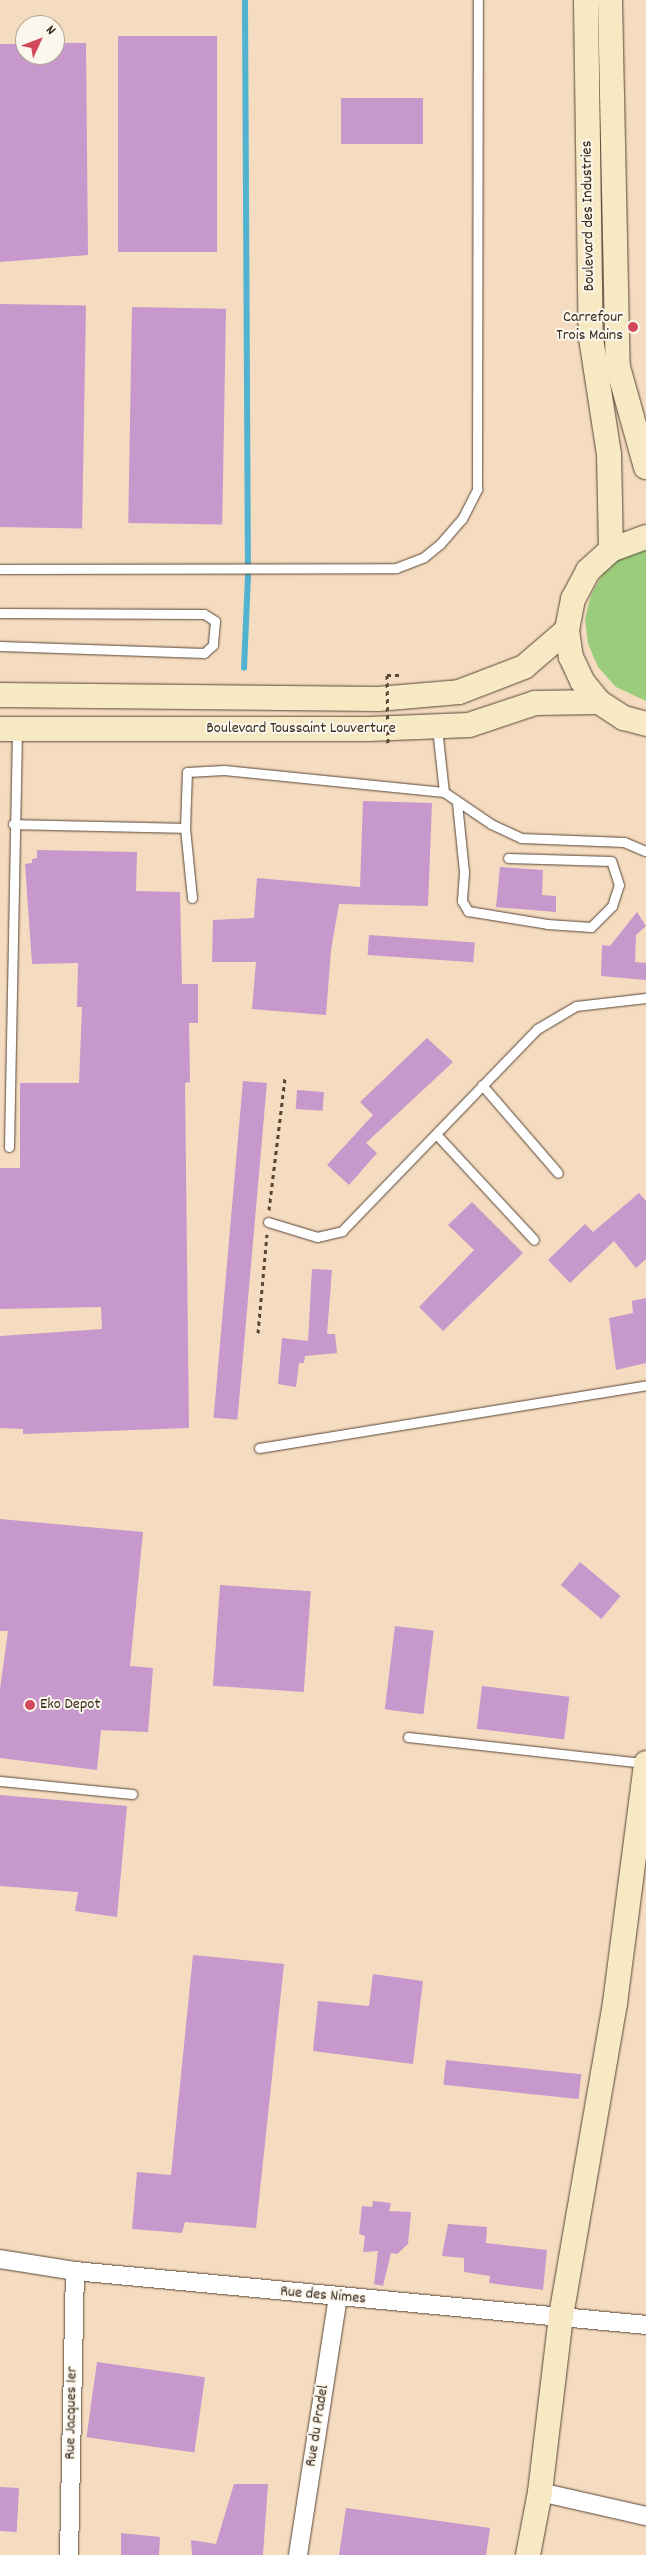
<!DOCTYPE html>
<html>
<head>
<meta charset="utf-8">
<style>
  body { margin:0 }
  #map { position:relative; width:646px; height:2555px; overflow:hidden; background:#f5dcc0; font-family:Dekko,sans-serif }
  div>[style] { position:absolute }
  .green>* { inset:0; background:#9bcc7c }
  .stream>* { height:5.5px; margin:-2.75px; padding:0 2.75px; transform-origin:2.75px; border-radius:2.75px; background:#51b3d0 }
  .building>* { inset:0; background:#c698cb; transform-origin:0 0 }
  .path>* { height:3px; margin-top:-1.5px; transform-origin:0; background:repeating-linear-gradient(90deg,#574536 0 4px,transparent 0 8px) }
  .roads { filter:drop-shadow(0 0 1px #574536) drop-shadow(0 0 1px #574536) }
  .lane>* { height:9px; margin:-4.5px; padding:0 4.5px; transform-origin:4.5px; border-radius:4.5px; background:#fff }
  .street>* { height:18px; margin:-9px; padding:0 9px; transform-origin:9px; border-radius:9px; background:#fff }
  .secondary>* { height:24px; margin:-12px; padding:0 12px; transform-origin:12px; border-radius:12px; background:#f6e9c3 }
  .path-bridge>* { height:3px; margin-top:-1.5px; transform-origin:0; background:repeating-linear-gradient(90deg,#574536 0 4px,transparent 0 8px) }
  .dots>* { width:14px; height:14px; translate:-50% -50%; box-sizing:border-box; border:2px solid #fbf7ec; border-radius:50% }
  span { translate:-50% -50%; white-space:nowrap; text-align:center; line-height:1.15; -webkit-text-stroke:4px #fbf7ec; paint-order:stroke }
  .street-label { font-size:16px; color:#3b2a1e }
  .poi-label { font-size:16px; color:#3b2a1e }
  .right { translate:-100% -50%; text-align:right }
  .left { translate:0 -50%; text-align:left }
  .north { position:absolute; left:15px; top:15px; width:50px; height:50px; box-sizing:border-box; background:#fbf7ec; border:1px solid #aea59a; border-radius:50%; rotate:47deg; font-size:14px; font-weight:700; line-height:20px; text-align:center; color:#3b2a1e }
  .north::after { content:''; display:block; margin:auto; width:18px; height:22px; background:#d1495b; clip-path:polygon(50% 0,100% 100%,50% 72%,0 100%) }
</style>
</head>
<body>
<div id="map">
  <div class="green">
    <i style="clip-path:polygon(646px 547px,646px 701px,616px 687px,598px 667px,588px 644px,585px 619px,591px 595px,603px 573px,622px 557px)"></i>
  </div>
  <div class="stream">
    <i style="left:244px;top:668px;width:90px;rotate:-87.5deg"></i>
    <i style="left:248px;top:578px;width:578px;rotate:-90.3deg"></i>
  </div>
  <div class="building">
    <i style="left:118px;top:36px;width:99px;height:216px"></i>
    <i style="clip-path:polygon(55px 43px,86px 43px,88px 255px,0 262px,0 44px,25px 44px,25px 55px,55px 55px)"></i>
    <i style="left:341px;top:98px;width:82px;height:46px"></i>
    <i style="left:0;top:304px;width:86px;height:223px;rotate:1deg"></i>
    <i style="left:132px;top:307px;width:94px;height:216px;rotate:1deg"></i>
    <i style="clip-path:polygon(363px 801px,432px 803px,428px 906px,339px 904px,331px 950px,326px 1015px,252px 1009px,256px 962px,212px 962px,213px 920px,254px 918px,257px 878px,360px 887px)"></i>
    <i style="clip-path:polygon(37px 850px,137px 852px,136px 891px,180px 892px,182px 984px,198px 984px,198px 1023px,189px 1023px,190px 1082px,185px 1083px,189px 1428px,23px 1434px,23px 1429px,0 1428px,0 1336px,102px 1329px,101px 1307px,0 1309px,0 1168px,20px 1168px,20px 1083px,79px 1083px,82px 1007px,77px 1007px,78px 963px,32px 964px,25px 864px,32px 863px,32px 859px,37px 858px)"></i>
    <i style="clip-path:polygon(500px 867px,543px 870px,542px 895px,556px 896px,556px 912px,496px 907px)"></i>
    <i style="clip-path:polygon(637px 912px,646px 926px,636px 935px,635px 962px,646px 963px,646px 980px,601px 976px,602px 945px,610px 946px)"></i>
    <i style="left:369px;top:935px;width:106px;height:20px;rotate:4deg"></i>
    <i style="clip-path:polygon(427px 1038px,453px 1062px,366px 1143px,377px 1153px,349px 1185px,327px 1165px,373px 1115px,360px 1102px)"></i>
    <i style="left:243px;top:1081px;width:24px;height:338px;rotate:5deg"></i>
    <i style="left:297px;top:1090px;width:27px;height:19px;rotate:4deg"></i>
    <i style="clip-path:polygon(639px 1193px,646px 1201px,646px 1259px,636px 1268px,614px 1241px,570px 1283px,548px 1260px,585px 1224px,593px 1232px)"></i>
    <i style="clip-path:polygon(472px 1202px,523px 1253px,443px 1331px,419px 1307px,474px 1250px,448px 1225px)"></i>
    <i style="clip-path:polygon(312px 1269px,332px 1270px,327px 1334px,335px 1334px,337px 1353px,305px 1356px,304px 1363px,299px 1363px,296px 1387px,278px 1384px,282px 1338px,308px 1341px)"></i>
    <i style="clip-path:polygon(646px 1298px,646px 1363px,616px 1370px,609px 1318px,633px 1313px,632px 1301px)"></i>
    <i style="clip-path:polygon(0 1519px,143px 1532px,130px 1666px,153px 1668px,148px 1732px,101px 1730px,97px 1770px,0 1758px,0 1689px,8px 1631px,0 1631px)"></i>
    <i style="left:580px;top:1562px;width:53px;height:30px;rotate:40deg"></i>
    <i style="left:220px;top:1585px;width:91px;height:101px;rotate:4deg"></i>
    <i style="left:395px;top:1626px;width:39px;height:84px;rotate:7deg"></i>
    <i style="left:482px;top:1686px;width:88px;height:43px;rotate:7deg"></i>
    <i style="clip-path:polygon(0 1795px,127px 1806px,117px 1917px,75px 1911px,78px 1892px,0 1886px)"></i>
    <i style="clip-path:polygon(193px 1955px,284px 1964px,256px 2228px,185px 2222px,182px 2233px,132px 2229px,137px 2172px,171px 2175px)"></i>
    <i style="clip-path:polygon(373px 1974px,423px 1981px,413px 2064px,313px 2051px,318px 2001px,369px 2006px)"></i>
    <i style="left:446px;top:2060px;width:136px;height:25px;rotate:6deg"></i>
    <i style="clip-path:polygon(373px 2201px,391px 2203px,389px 2211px,411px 2212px,408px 2244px,397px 2254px,391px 2253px,383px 2286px,374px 2284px,378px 2251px,363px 2252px,365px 2236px,359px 2234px,362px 2206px,372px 2207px)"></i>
    <i style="clip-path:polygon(448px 2224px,487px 2227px,486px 2243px,547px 2250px,543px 2290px,489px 2283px,490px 2276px,464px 2272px,464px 2258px,442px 2256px)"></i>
    <i style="left:97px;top:2362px;width:109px;height:76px;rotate:8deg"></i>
    <i style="clip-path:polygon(234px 2484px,268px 2484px,263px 2555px,192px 2555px,191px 2540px,216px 2544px)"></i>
    <i style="left:0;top:2487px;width:19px;height:44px;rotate:3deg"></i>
    <i style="clip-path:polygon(346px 2508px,490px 2528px,486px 2555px,339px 2555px)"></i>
    <i style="clip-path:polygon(121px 2533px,160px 2537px,159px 2555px,121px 2555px)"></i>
  </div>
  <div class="path">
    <i style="left:387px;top:675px;width:12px"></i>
    <i style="left:269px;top:1210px;width:134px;rotate:-83.1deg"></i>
    <i style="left:258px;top:1333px;width:99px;rotate:-84.8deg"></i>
  </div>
  <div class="roads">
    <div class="lane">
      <i style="left:0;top:569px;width:396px;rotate:-0.1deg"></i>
      <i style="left:396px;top:568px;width:30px;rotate:-21deg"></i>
      <i style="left:424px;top:557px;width:21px;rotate:-39deg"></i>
      <i style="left:440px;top:544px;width:33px;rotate:-49deg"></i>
      <i style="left:462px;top:519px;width:34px;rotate:-63deg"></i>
      <i style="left:477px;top:489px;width:489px;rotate:-89.9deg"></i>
      <i style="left:0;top:613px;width:204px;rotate:0.3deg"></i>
      <i style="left:204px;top:614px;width:13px;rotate:32deg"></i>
      <i style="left:215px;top:621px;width:24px;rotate:95deg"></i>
      <i style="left:213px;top:645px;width:12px;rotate:138deg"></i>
      <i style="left:204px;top:653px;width:204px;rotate:-178deg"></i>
      <i style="left:437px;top:728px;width:64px;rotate:83.8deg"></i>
      <i style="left:457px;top:803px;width:69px;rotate:84.2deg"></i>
      <i style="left:464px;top:872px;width:29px;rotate:94deg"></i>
      <i style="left:462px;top:901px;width:12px;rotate:59deg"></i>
      <i style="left:468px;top:911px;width:80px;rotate:9.3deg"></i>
      <i style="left:547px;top:924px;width:44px;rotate:3.9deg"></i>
      <i style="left:591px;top:927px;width:30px;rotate:-45deg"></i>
      <i style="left:612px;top:906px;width:22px;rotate:-72deg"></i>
      <i style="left:619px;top:885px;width:25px;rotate:-108deg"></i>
      <i style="left:611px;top:861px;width:103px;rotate:-178.3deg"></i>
      <i style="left:13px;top:824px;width:172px;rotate:1.3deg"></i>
      <i style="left:192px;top:898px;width:70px;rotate:-95.7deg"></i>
      <i style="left:185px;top:828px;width:56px;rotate:-88deg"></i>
      <i style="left:187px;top:772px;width:37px;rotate:-3deg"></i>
      <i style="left:224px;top:770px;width:221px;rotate:5.7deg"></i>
      <i style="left:444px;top:792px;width:57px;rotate:34.2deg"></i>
      <i style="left:491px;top:824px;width:33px;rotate:25deg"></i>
      <i style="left:521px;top:838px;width:103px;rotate:2.2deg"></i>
      <i style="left:624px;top:842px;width:23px;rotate:23deg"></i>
      <i style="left:482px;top:1085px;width:116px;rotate:49.2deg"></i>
      <i style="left:436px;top:1134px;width:144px;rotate:47.2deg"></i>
      <i style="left:9px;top:1147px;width:417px;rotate:-88.9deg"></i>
      <i style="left:268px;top:1222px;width:51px;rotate:17deg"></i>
      <i style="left:317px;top:1237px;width:26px;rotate:-13deg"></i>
      <i style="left:342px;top:1231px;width:281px;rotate:-46deg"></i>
      <i style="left:537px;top:1029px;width:45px;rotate:-30.5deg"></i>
      <i style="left:576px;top:1006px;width:70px;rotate:-6.5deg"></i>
      <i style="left:259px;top:1448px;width:392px;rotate:-9.2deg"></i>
      <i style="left:408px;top:1737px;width:238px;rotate:6.3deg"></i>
      <i style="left:0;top:1781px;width:133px;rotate:5.6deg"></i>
    </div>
    <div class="street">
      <i style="left:0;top:2259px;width:76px;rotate:9.1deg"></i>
      <i style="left:75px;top:2271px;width:574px;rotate:5.4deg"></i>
      <i style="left:540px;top:2492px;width:109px;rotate:12.8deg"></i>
      <i style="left:69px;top:2555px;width:284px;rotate:-88.8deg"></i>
      <i style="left:298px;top:2555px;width:260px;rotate:-81.2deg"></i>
    </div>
    <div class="secondary">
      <i style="left:586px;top:0;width:338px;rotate:89.2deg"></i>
      <i style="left:591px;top:338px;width:117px;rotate:81.2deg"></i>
      <i style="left:609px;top:454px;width:96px;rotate:88.8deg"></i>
      <i style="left:610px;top:0;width:367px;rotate:88.8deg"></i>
      <i style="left:618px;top:367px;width:104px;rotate:74.4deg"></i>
      <i style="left:646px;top:537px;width:37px;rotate:160deg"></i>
      <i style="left:611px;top:550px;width:31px;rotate:138deg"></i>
      <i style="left:588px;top:571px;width:32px;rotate:118deg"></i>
      <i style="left:573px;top:599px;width:32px;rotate:101deg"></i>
      <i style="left:567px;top:630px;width:27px;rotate:82deg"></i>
      <i style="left:571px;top:657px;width:26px;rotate:65deg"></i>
      <i style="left:582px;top:681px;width:27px;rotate:51deg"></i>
      <i style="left:599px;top:702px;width:30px;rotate:33deg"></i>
      <i style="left:624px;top:718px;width:23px;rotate:15deg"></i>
      <i style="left:0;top:695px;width:378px;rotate:0.6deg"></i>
      <i style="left:378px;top:699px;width:81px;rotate:-4.9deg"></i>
      <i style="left:459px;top:692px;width:70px;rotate:-21deg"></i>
      <i style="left:524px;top:667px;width:57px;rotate:-40.7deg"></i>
      <i style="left:0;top:729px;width:368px"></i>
      <i style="left:368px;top:729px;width:101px;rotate:-2.3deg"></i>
      <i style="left:469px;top:725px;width:70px;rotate:-18.4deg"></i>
      <i style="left:535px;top:703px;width:64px;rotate:-0.9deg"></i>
      <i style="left:528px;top:2555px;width:64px;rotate:-79.2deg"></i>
      <i style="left:540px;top:2492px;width:177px;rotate:-83.2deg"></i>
      <i style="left:561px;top:2316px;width:318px;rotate:-80.2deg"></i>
      <i style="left:615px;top:2003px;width:242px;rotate:-82.6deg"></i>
    </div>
  </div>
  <div class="path-bridge">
    <i style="left:387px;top:675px;width:70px;rotate:89.2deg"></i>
  </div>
  <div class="dots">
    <i style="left:633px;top:327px;background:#d1495b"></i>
    <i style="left:30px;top:1705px;background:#d1495b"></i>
  </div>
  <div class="street-label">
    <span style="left:589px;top:216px;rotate:-91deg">Boulevard des Industries</span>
    <span style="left:301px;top:729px">Boulevard Toussaint Louverture</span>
    <span style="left:323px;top:2296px;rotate:5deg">Rue des Nimes</span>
    <span style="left:72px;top:2413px;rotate:-89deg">Rue Jacques 1er</span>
    <span style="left:318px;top:2426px;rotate:-81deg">Rue du Pradel</span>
  </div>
  <div class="poi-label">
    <span class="right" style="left:623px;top:327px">Carrefour<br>Trois Mains</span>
    <span class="left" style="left:40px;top:1705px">Eko Depot</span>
  </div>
  <div class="north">N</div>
</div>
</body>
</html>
